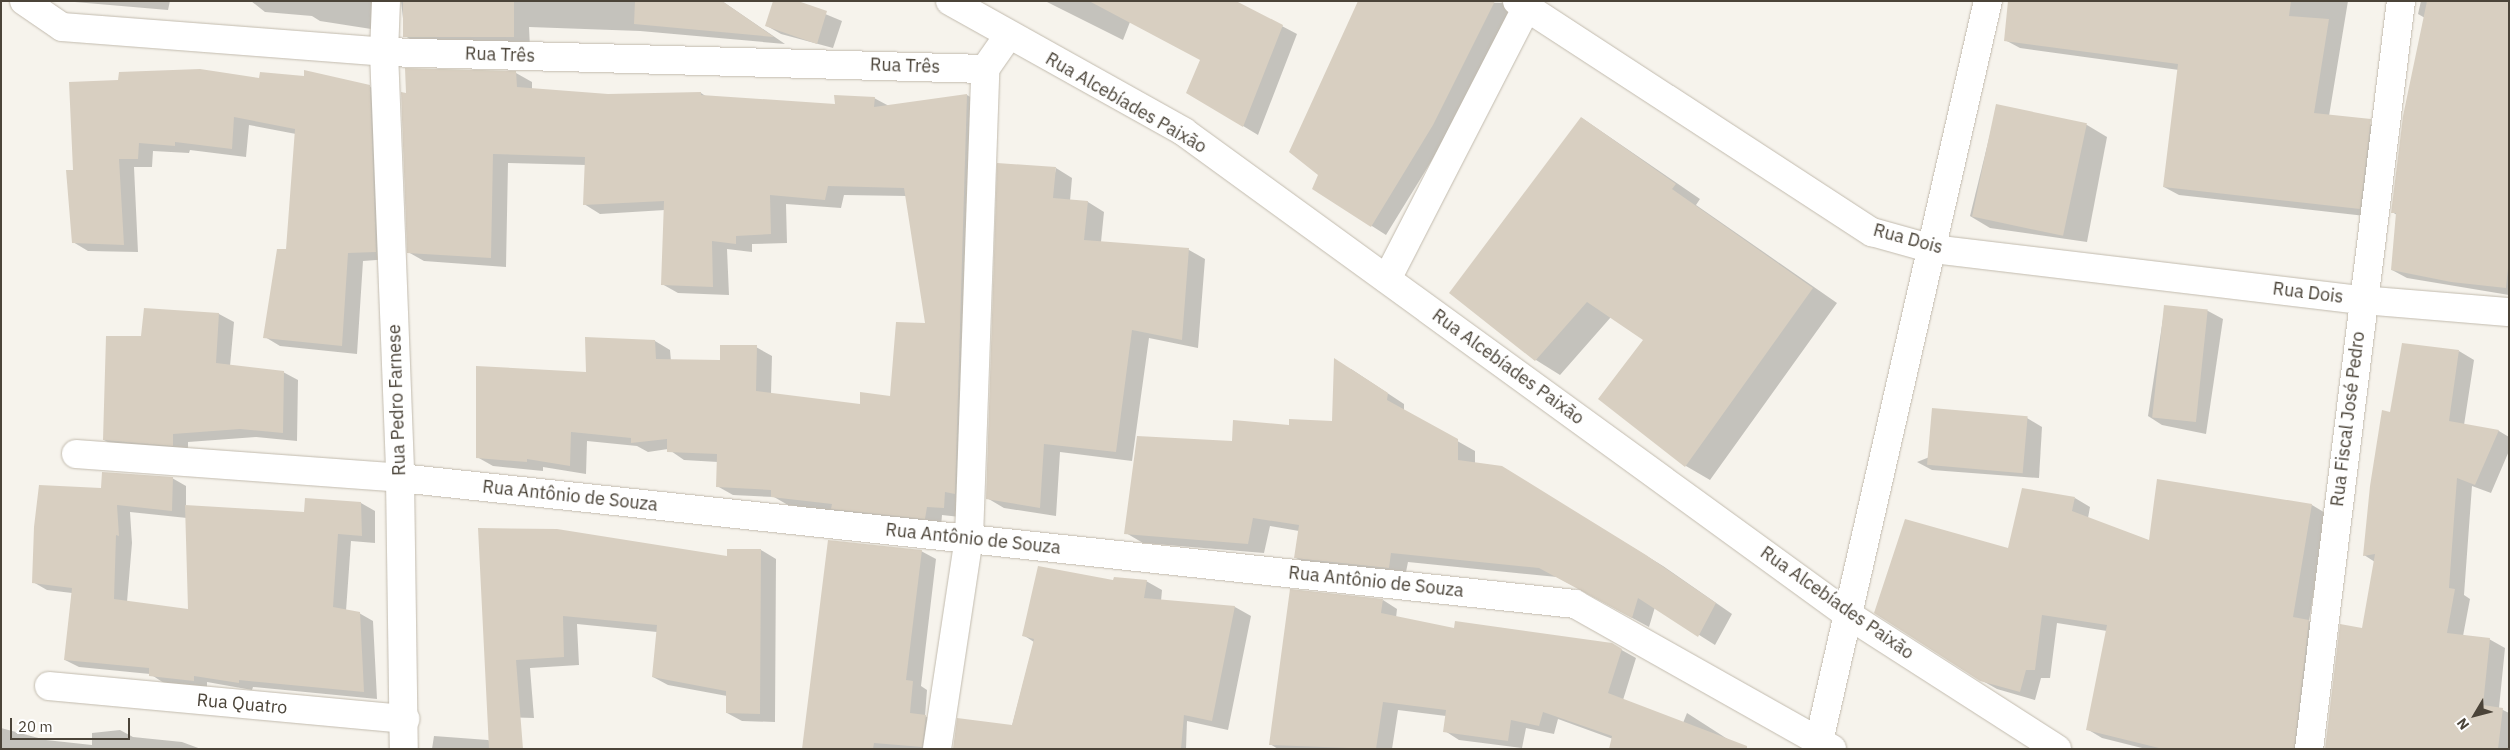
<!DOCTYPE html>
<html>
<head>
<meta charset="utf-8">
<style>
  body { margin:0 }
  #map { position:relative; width:2510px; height:750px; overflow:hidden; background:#f6f3ec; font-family:"IBM Plex Sans",sans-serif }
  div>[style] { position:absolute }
  .shadow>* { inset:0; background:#0003 }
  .building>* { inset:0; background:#d8cfc1; transform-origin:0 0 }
  .roads { filter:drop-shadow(0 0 1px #c2bbae) drop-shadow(0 0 1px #c2bbae) }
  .minor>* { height:28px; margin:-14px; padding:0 14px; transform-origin:14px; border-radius:14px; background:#fff }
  span { translate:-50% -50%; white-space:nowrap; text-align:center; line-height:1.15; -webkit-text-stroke:4.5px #fff; paint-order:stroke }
  .street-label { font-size:18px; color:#4b4439 }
  .frame { position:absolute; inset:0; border:2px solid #4b4439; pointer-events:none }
  .north { position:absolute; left:2450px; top:690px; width:50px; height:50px; -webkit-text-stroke:4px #fff; paint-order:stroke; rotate:233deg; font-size:14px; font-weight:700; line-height:20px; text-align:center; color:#4b4439 }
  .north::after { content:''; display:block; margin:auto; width:18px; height:22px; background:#4b4439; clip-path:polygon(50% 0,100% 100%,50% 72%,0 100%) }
  .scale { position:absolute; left:10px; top:718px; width:120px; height:22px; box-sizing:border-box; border:2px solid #4b4439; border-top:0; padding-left:6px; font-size:15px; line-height:18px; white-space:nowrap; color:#4b4439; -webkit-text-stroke:4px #fff; paint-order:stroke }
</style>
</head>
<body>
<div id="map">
  <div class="shadow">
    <i style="clip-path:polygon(63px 1px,170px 1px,168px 10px)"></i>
    <i style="clip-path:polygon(251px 1px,387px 1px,384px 31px,320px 21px,312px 16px,265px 12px)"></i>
    <i style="clip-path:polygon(401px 1px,722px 1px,785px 44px,640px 31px,529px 27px,530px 48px,420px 45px,405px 36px)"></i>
    <i style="clip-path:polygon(794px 1px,842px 21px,833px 48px,781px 34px,767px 26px)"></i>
    <i style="clip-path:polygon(1045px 1px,1234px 1px,1297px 34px,1258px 135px,1187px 92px,1202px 60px,1130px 22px,1123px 40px)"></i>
    <i style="clip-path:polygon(1359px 1px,1513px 3px,1448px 134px,1386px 235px,1314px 189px,1320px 175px)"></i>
    <i style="clip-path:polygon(2009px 1px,2348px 1px,2329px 116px,2362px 119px,2376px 128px,2374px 217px,2179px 195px,2164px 187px,2179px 70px,2020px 48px,2005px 40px)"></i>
    <i style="clip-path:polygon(2421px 1px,2509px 1px,2509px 295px,2407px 278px,2392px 270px,2397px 215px,2392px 212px,2425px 18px,2418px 14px)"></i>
    <i style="clip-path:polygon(516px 73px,532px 82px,532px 90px,608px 95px,701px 93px,707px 97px,836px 105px,874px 98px,889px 106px,967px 95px,982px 104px,960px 517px,942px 515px,941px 527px,788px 505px,774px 497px,733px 495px,717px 486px,718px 462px,684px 460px,668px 449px,648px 452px,637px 446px,587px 441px,586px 474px,543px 467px,543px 471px,493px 466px,477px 457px,587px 373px,655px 341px,670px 350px,671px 361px,721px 362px,756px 347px,772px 356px,771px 394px,861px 405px,891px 398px,926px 324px,907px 196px,844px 195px,841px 208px,786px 204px,787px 243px,752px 244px,752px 252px,727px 249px,729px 295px,678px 293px,662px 284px,665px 210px,600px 214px,584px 204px,586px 165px,508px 163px,506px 267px,424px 261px,408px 252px,407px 94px)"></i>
    <i style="clip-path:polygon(260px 79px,369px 86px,384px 95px,390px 259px,363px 261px,357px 354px,280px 346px,265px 337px,287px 250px,296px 134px,249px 125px,246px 157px,190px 150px,189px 153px,153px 151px,152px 167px,134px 167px,138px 252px,88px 251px,73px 242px,74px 171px)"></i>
    <i style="clip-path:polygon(1997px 106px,2087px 125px,2107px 137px,2087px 242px,1990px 228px,1970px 216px)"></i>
    <i style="clip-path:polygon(1582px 118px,1700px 199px,1696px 205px,1837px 303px,1710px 480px,1686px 466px,1600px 399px,1645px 340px,1611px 317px,1560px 375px,1536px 360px,1451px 293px)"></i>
    <i style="clip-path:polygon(1056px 168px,1072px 178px,1070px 201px,1088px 202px,1104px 212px,1101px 242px,1189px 250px,1205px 259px,1198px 348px,1149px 338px,1132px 461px,1060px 452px,1056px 516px,1004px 508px,987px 498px)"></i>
    <i style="clip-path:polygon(2165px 306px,2208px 311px,2223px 319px,2206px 434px,2162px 425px,2148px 416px)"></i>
    <i style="clip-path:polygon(219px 314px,234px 322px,230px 366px,283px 372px,298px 380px,297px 441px,256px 437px,188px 442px,188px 453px,119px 448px,104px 440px,142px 337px)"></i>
    <i style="clip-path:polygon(2459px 351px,2474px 360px,2464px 425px,2499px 431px,2509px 437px,2509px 451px,2491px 493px,2472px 486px,2464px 595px,2470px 599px,2463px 636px,2489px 639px,2505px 648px,2499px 708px,2509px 713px,2509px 749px,2326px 749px,2363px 629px,2375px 562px,2364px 555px,2391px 413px)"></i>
    <i style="clip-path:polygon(1351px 369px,1404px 404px,1404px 411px,1475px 451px,1475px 463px,1519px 478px,1663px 566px,1732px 614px,1715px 645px,1655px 607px,1649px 627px,1557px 577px,1408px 562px,1405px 577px,1313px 567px,1296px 558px,1299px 531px,1270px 526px,1264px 553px,1143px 543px,1126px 533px,1233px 442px,1290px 427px,1333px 423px)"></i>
    <i style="clip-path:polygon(2027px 418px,2042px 427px,2039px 478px,1932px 470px,1917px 462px)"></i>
    <i style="clip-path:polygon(evenodd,172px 478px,186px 486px,186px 507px,305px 513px,306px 499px,361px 503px,375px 511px,375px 543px,351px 541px,346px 611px,359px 613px,373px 621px,377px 699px,253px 687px,252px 690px,207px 682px,207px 688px,164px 683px,150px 674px,79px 667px,65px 660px,72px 593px,47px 590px,33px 582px,102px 489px,172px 478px,130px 512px,187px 518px,189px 610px,127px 602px,132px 543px,130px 512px)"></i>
    <i style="clip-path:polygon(2075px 498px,2090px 507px,2088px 518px,2150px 541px,2312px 505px,2327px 514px,2309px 621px,2324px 630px,2309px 749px,2146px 749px,2102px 738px,2087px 729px,2107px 631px,2057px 623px,2050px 678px,2041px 678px,2035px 700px,1997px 689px,1981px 680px,2009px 549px)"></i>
    <i style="clip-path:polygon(479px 529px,728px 558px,761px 550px,776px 559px,775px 722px,742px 721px,727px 713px,727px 696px,668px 685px,653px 677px,657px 632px,577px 624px,579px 665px,530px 668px,534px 718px,503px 717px)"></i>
    <i style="clip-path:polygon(921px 551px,936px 559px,921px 686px,927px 690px,925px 716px,940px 724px,937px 749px,804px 749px)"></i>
    <i style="clip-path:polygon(1146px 581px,1162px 590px,1161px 601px,1235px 607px,1251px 616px,1228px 730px,1187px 721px,1186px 749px,954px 749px,1012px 726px,1034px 642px,1023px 635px,1114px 582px)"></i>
    <i style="clip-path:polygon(1383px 600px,1397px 609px,1396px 618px,1455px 629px,1611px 644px,1636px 658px,1623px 700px,1683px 723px,1687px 713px,1743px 749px,1613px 739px,1558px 719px,1554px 734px,1526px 728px,1522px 748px,1459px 740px,1445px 731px,1446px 716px,1398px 710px,1392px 749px,1278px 749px,1270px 744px)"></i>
    <i style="clip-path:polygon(1px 728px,46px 740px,92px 745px,92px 733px,120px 730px,133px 737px,182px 742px,201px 749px,1px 749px)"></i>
    <i style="clip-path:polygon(434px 736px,488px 740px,503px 749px,432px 749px)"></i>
  </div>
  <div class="building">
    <i style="left:403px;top:1px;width:111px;height:36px"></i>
    <i style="clip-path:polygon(635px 1px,722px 1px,774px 37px,634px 24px)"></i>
    <i style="clip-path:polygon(773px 1px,798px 1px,827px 11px,817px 44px,765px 26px)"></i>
    <i style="clip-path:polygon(1089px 1px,1236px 1px,1283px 25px,1243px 127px,1186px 93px,1200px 60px)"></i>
    <i style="clip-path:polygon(1358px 1px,1495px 1px,1433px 125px,1371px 227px,1312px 189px,1318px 175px,1289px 152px)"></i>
    <i style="clip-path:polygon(2008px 1px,2291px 1px,2289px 16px,2329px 19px,2314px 113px,2371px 119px,2360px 209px,2163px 187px,2178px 64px,2004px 41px)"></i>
    <i style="clip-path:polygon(2427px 1px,2509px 1px,2509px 258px,2506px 288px,2451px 282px,2391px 270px,2396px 213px,2391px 213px,2403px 116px)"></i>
    <i style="clip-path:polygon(405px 68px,516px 71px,517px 87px,608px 94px,701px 92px,701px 95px,835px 104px,834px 95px,875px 97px,874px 107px,967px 94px,955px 494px,945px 492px,944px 508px,927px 507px,925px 519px,831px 509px,832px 504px,771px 497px,771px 490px,716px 487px,717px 454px,667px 452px,667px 439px,631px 443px,631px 438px,571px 432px,570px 466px,527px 459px,527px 462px,476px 458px,476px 366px,586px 372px,585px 337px,655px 340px,656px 359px,720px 360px,720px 345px,757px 345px,756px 391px,860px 404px,860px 392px,890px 396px,896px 322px,925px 323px,904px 188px,828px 186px,825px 200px,770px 195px,771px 234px,736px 236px,736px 244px,712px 241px,713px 287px,661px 285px,664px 201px,583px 205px,585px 157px,493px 154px,491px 258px,407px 253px,401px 92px,406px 93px)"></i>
    <i style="clip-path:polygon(200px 69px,259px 78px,260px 72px,304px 76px,304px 70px,370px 85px,376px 252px,348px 253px,342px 346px,263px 338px,277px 249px,286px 249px,295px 129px,234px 117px,232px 149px,175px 142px,175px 146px,139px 143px,138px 159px,119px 159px,124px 245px,72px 243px,66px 170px,73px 170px,69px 82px,118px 80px,119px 72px)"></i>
    <i style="left:1996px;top:104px;width:93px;height:115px;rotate:12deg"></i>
    <i style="clip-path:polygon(1581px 117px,1676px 184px,1672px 189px,1813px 288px,1685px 467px,1598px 399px,1643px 340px,1587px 302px,1535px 361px,1449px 293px)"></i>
    <i style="clip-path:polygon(997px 163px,1056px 167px,1053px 198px,1088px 201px,1084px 240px,1189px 248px,1182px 340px,1132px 330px,1116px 452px,1044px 444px,1040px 508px,986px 499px)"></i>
    <i style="left:2164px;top:305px;width:44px;height:113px;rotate:6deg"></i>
    <i style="clip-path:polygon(144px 308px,219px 313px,216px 363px,284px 371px,283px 433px,240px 429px,173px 434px,173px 446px,103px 440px,106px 336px,141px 336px)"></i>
    <i style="clip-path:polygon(2402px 343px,2459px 350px,2449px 421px,2499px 430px,2475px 485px,2457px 478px,2449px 588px,2455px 589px,2447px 633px,2490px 638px,2483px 705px,2503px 708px,2498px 749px,2325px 749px,2340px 624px,2362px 628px,2375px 554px,2363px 556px,2370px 486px,2382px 410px,2390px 412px)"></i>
    <i style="clip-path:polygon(1334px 358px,1388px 393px,1387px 400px,1458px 439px,1458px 460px,1502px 466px,1646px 555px,1716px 603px,1698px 637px,1638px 598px,1632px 618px,1539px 568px,1391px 553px,1389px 568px,1294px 558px,1299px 525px,1253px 518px,1248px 544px,1124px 534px,1137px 436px,1232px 441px,1233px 420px,1289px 425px,1289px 419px,1332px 421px)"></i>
    <i style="left:1932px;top:408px;width:96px;height:57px;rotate:5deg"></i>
    <i style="clip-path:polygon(102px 472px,173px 477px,172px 511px,117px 505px,119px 536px,116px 535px,114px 599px,188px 609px,185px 505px,304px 512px,305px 498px,361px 502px,362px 536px,338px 534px,333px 607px,360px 612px,364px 692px,239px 680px,239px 683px,194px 676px,194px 681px,149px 676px,149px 668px,64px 660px,72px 588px,32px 583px,34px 527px,39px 485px,101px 488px)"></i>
    <i style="clip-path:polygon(2157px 479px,2312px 504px,2293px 617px,2309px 620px,2294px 749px,2163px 749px,2086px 730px,2107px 625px,2042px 615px,2035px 670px,2026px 670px,2020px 692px,1980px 681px,1874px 613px,1905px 519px,2008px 548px,2022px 488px,2075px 497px,2072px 511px,2149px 540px)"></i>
    <i style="clip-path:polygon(478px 528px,557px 529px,727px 556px,727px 549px,761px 549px,760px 714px,726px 713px,726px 691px,652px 677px,657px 625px,563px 616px,564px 657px,516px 660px,523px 749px,489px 749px)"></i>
    <i style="clip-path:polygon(828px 540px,922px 550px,906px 680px,913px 681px,910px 713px,926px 715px,922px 747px,874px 743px,873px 749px,802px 749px)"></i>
    <i style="clip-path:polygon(1038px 566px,1113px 580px,1114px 577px,1147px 580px,1144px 598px,1235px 606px,1212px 721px,1184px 715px,1181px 749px,953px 749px,957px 718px,1012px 725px,1034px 639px,1022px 636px)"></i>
    <i style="clip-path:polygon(1290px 589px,1383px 599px,1381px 613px,1454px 628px,1455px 621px,1612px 643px,1622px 649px,1608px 693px,1747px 746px,1747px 749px,1609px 749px,1612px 736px,1543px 712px,1539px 726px,1511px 720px,1508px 741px,1443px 732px,1446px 710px,1383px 702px,1376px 749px,1269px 745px)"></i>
  </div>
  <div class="roads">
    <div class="minor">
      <i style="left:24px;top:1px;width:46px;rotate:34.4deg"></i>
      <i style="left:62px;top:27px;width:323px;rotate:4.4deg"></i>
      <i style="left:384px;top:52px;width:601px;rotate:1.62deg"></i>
      <i style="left:386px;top:1px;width:51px;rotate:92.2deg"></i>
      <i style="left:384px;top:52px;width:426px;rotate:87.8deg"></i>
      <i style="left:400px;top:478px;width:271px;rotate:89.2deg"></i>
      <i style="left:950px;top:1px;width:268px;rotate:29.2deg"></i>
      <i style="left:1184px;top:132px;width:823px;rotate:36.01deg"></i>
      <i style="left:1850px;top:616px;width:246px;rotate:32.7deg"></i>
      <i style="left:1517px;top:1px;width:424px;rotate:33.1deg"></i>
      <i style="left:1872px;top:232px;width:63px;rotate:15.6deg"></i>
      <i style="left:1933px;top:249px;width:432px;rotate:6.8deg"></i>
      <i style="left:2362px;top:300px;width:147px;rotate:4.7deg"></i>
      <i style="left:1387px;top:279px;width:304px;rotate:-62.8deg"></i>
      <i style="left:76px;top:454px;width:325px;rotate:4.2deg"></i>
      <i style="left:400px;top:478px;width:1182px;rotate:6.12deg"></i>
      <i style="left:1575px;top:604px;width:295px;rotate:29.4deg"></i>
      <i style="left:49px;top:686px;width:358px;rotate:5.3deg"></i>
      <i style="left:1819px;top:741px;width:759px;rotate:-77.14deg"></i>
      <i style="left:937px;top:749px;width:213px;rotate:-81.4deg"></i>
      <i style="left:969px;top:538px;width:469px;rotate:-88deg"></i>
      <i style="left:985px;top:69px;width:40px;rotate:-55.1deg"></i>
      <i style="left:2309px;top:749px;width:754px;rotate:-82.99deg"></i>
    </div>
  </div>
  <div class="street-label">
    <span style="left:500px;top:55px;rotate:2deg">Rua Três</span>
    <span style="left:905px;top:66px;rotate:2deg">Rua Três</span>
    <span style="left:1126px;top:103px;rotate:30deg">Rua Alcebíades Paixão</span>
    <span style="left:1908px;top:239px;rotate:15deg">Rua Dois</span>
    <span style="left:2308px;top:293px;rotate:7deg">Rua Dois</span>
    <span style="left:1508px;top:367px;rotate:36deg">Rua Alcebíades Paixão</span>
    <span style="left:397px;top:400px;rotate:-92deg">Rua Pedro Farnese</span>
    <span style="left:2348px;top:419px;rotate:-83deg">Rua Fiscal José Pedro</span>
    <span style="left:570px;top:496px;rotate:6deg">Rua Antônio de Souza</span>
    <span style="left:973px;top:539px;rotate:6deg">Rua Antônio de Souza</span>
    <span style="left:1376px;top:582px;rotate:6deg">Rua Antônio de Souza</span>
    <span style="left:1837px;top:603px;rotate:35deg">Rua Alcebíades Paixão</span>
    <span style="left:242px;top:704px;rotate:5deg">Rua Quatro</span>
  </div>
  <div class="frame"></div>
  <div class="north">N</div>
  <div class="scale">20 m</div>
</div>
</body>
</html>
